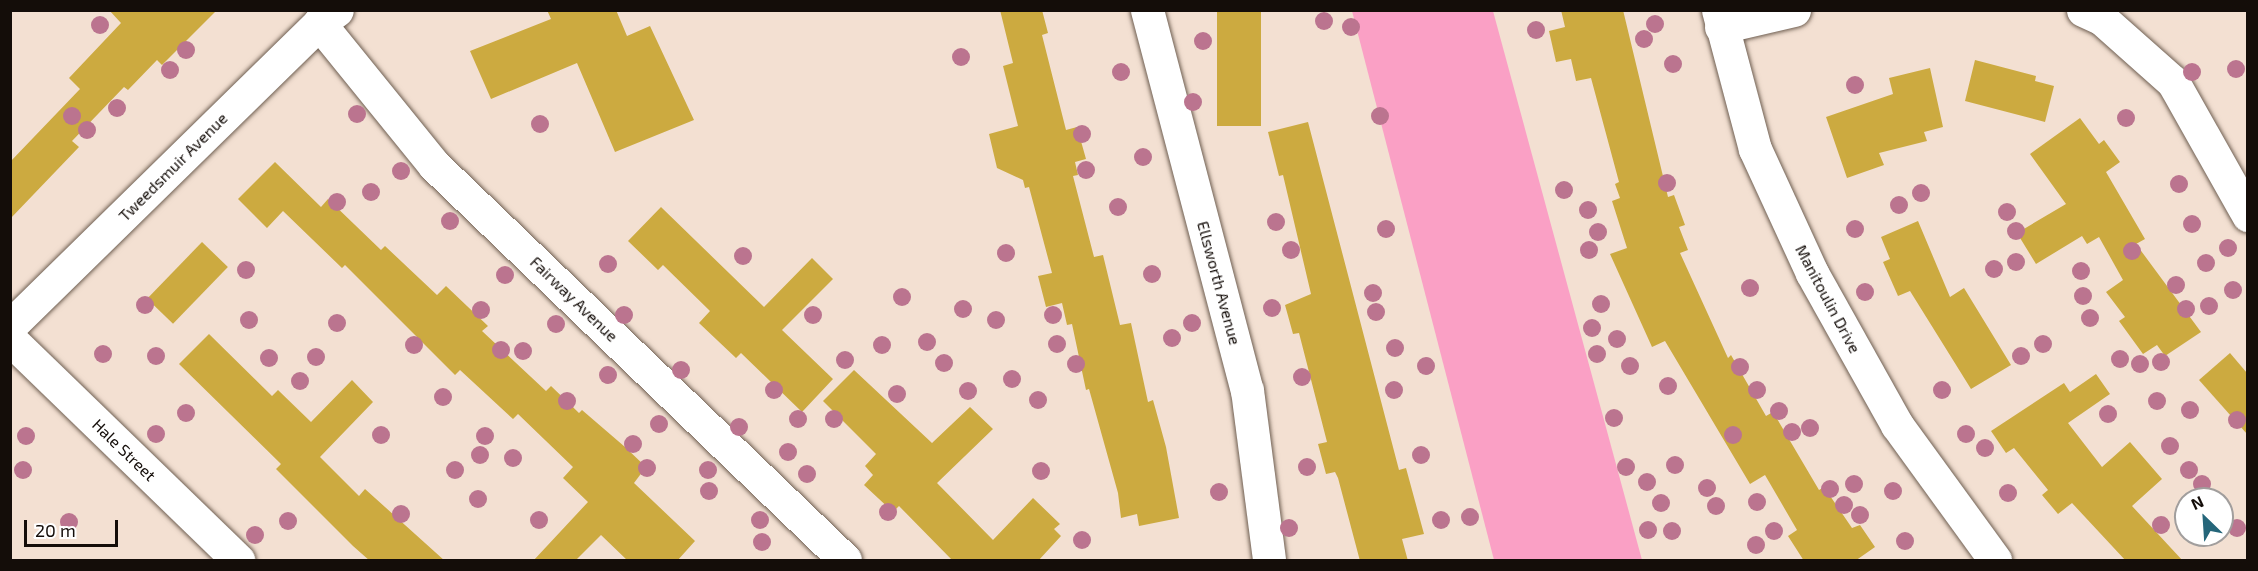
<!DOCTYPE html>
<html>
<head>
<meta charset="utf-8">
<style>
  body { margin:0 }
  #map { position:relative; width:2258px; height:571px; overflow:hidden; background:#f3e0d2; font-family:"Exo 2",sans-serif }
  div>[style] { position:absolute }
  .green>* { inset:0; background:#faa0c5 }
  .building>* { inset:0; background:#ccaa40; transform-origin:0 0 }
  .roads { filter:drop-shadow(0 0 2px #6f5f52) drop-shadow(0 0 2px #6f5f52) }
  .street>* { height:33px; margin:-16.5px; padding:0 16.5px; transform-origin:16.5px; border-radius:16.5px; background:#fff }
  .secondary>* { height:33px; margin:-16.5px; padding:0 16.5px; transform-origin:16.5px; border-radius:16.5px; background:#fff }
  .trees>* { width:18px; height:18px; margin:-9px; border-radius:50%; background:#bb748f }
  span { translate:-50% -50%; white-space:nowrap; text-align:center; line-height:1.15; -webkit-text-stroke:6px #fff; paint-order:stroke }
  .street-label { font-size:16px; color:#140d09 }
  .frame { position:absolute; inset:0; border:12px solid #140d09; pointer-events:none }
  .north { position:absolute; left:2174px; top:487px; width:60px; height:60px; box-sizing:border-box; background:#fff; border:2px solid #a19e9d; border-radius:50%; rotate:335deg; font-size:16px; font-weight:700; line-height:24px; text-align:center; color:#140d09 }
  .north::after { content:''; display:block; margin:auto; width:21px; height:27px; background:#25667a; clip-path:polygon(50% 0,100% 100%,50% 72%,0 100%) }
  .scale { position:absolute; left:24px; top:520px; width:94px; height:27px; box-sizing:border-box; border:3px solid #140d09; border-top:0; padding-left:8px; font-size:18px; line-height:21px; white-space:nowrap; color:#140d09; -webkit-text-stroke:4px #fff; paint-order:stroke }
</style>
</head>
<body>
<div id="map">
  <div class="green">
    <i style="clip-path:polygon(1352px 11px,1493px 11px,1642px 560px,1494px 560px)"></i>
  </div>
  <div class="building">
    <i style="clip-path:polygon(109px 10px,217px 10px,162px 65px,157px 60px,128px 90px,124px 87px,72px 141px,79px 147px,10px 219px,10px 162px,80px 89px,69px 78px,121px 23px)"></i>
    <i style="clip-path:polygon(547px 10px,616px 10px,627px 36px,650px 26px,694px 120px,615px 152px,577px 63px,491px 99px,470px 51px,551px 19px)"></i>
    <i style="clip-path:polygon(1000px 10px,1042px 10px,1048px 33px,1042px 35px,1066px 130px,1077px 127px,1086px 159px,1075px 162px,1078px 175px,1073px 176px,1094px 257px,1103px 255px,1120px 325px,1131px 323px,1148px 402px,1153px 400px,1166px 447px,1179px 518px,1139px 526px,1137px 514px,1121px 518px,1118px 493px,1089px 389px,1086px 390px,1072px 324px,1067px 325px,1062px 303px,1046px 307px,1038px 276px,1052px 273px,1029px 187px,1025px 188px,1023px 180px,997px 168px,989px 134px,1018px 126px,1003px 66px,1013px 63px)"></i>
    <i style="left:1217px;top:10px;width:44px;height:116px"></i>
    <i style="clip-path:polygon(1561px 10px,1623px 10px,1668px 197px,1674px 195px,1685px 225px,1679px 227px,1688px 250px,1680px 253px,1728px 358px,1731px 355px,1766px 416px,1773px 412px,1819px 490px,1824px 487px,1852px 528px,1860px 525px,1875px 547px,1855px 561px,1804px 561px,1788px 536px,1797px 530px,1765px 475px,1750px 484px,1665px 341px,1652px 347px,1610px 254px,1627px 248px,1612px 201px,1620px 198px,1615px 184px,1619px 182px,1591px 78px,1576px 81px,1571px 59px,1556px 62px,1549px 31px,1565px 27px)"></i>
    <i style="clip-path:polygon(1975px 60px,2036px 76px,2035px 81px,2054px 86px,2045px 122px,1965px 101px)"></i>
    <i style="clip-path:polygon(1930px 68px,1943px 127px,1924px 132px,1927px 141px,1879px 153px,1884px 165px,1847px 178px,1826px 117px,1893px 94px,1889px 78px)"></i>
    <i style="clip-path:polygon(2080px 118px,2099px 144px,2104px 140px,2120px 162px,2106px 172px,2145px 239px,2136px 244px,2201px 332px,2165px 356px,2157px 345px,2143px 354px,2119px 321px,2125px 317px,2106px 292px,2123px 280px,2099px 237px,2087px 244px,2082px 236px,2036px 264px,2017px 233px,2066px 204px,2030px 154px)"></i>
    <i style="clip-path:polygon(1308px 122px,1399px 470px,1406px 468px,1424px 534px,1402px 539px,1408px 561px,1360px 561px,1338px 478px,1335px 472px,1326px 474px,1318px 444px,1327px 442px,1299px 333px,1293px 334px,1285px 305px,1311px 294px,1283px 175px,1279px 176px,1268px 132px)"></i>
    <i style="clip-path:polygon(275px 162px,321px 207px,328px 199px,381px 250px,385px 246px,437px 295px,446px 286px,488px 326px,482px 331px,546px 391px,551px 386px,579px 413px,582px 410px,625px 447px,646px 467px,634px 483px,695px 541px,677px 561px,628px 561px,601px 535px,575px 561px,533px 561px,588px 502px,563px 478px,573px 467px,518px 414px,513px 419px,460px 370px,455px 375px,345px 265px,342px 268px,283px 211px,267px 228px,238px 199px)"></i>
    <i style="clip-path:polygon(661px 207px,764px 307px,812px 258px,833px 279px,782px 330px,833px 379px,802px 412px,741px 353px,736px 358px,699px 323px,710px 311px,663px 265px,658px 270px,628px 241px)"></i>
    <i style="clip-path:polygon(1918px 221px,1950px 297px,1964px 288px,2011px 365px,1971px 389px,1910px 291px,1898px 296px,1883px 262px,1890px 259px,1881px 237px)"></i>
    <i style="left:202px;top:242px;width:36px;height:79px;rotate:44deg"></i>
    <i style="clip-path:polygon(209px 334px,272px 396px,278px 390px,311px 422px,352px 380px,373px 402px,320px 457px,359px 496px,365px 489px,445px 561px,370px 561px,353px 546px,276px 469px,281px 464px,179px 364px)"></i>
    <i style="clip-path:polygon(2230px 353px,2247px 373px,2247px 434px,2199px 380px)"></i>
    <i style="clip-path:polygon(854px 370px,932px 443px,970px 407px,993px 429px,937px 483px,993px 540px,1033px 498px,1060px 524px,1054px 529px,1061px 536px,1038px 561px,953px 561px,899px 506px,893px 512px,864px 485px,873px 475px,865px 466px,876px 454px,823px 401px)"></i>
    <i style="clip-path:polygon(2096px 374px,2110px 394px,2068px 423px,2102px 467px,2130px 442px,2162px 479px,2132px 506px,2183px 561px,2126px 561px,2072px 503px,2058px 514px,2042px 495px,2048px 490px,2014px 448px,2006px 453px,1991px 431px,2064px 383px,2070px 392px)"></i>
  </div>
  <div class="roads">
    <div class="street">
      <i style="left:1147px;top:10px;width:393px;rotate:75.3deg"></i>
      <i style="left:1247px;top:390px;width:171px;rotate:82.6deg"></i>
      <i style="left:1718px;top:10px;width:144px;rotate:75.1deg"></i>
      <i style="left:1755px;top:149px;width:136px;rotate:65.3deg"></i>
      <i style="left:1812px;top:273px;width:174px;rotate:60.8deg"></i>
      <i style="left:1897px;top:425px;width:167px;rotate:54deg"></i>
      <i style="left:2083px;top:10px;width:21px;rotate:25deg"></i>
      <i style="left:2102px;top:19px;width:95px;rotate:41.6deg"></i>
      <i style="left:2173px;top:82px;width:153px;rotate:60.6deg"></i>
      <i style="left:319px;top:23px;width:183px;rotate:51deg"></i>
      <i style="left:434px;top:165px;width:570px;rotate:43.86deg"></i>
      <i style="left:1721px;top:27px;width:75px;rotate:-13.1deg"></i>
    </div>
    <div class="secondary">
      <i style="left:10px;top:326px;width:433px;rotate:-44.4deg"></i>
      <i style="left:319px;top:23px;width:22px;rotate:-36deg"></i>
      <i style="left:10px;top:339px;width:318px;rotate:44.1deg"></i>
    </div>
  </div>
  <div class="trees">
    <i style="left:1324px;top:21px"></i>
    <i style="left:1655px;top:24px"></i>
    <i style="left:100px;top:25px"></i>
    <i style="left:1351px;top:27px"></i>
    <i style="left:1536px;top:30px"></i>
    <i style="left:1644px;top:39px"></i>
    <i style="left:1203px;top:41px"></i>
    <i style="left:186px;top:50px"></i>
    <i style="left:961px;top:57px"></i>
    <i style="left:1673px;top:64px"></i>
    <i style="left:2236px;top:69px"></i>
    <i style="left:170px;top:70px"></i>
    <i style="left:1121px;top:72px"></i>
    <i style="left:2192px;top:72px"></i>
    <i style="left:1855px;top:85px"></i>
    <i style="left:1193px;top:102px"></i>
    <i style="left:117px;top:108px"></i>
    <i style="left:357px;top:114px"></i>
    <i style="left:72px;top:116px"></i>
    <i style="left:1380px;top:116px"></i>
    <i style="left:2126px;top:118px"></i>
    <i style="left:540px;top:124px"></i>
    <i style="left:87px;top:130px"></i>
    <i style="left:1082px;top:134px"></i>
    <i style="left:1143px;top:157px"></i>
    <i style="left:1086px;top:170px"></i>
    <i style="left:401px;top:171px"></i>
    <i style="left:1667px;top:183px"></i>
    <i style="left:2179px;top:184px"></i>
    <i style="left:1564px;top:190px"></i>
    <i style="left:371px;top:192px"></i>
    <i style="left:1921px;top:193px"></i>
    <i style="left:337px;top:202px"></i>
    <i style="left:1899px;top:205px"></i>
    <i style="left:1118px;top:207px"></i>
    <i style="left:1588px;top:210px"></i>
    <i style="left:2007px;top:212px"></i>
    <i style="left:450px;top:221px"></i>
    <i style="left:1276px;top:222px"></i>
    <i style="left:2192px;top:224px"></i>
    <i style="left:1386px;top:229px"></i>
    <i style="left:1855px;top:229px"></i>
    <i style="left:2016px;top:231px"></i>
    <i style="left:1598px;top:232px"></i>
    <i style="left:2228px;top:248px"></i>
    <i style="left:1291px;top:250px"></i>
    <i style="left:1589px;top:250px"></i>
    <i style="left:2132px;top:251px"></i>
    <i style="left:1006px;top:253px"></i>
    <i style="left:743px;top:256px"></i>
    <i style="left:2016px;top:262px"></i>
    <i style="left:2206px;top:263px"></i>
    <i style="left:608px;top:264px"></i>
    <i style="left:1994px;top:269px"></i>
    <i style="left:246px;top:270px"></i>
    <i style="left:2081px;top:271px"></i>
    <i style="left:1152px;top:274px"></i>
    <i style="left:505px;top:275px"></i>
    <i style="left:2176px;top:285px"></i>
    <i style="left:1750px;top:288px"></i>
    <i style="left:2233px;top:290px"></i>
    <i style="left:1865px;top:292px"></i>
    <i style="left:1373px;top:293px"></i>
    <i style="left:2083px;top:296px"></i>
    <i style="left:902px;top:297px"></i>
    <i style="left:1601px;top:304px"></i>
    <i style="left:145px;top:305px"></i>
    <i style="left:2209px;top:306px"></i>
    <i style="left:1272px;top:308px"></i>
    <i style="left:963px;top:309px"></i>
    <i style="left:2186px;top:309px"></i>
    <i style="left:481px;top:310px"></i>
    <i style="left:1376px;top:312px"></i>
    <i style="left:624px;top:315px"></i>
    <i style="left:813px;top:315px"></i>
    <i style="left:1053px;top:315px"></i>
    <i style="left:2090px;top:318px"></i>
    <i style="left:249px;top:320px"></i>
    <i style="left:996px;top:320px"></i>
    <i style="left:337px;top:323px"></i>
    <i style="left:1192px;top:323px"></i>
    <i style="left:556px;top:324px"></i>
    <i style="left:1592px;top:328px"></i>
    <i style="left:1172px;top:338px"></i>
    <i style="left:1617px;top:339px"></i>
    <i style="left:927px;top:342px"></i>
    <i style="left:1057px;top:344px"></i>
    <i style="left:2043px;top:344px"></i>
    <i style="left:414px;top:345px"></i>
    <i style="left:882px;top:345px"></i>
    <i style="left:1395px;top:348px"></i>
    <i style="left:501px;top:350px"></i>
    <i style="left:523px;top:351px"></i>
    <i style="left:103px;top:354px"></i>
    <i style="left:1597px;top:354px"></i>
    <i style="left:156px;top:356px"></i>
    <i style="left:2021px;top:356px"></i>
    <i style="left:316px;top:357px"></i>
    <i style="left:269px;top:358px"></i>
    <i style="left:2120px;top:359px"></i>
    <i style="left:845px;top:360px"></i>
    <i style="left:2161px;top:362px"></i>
    <i style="left:944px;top:363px"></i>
    <i style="left:1076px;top:364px"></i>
    <i style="left:2140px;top:364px"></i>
    <i style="left:1426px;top:366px"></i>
    <i style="left:1630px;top:366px"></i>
    <i style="left:1740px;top:367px"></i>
    <i style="left:681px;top:370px"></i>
    <i style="left:608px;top:375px"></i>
    <i style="left:1302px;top:377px"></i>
    <i style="left:1012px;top:379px"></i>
    <i style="left:300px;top:381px"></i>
    <i style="left:1668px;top:386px"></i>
    <i style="left:774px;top:390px"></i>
    <i style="left:1394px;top:390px"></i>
    <i style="left:1757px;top:390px"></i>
    <i style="left:1942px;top:390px"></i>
    <i style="left:968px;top:391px"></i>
    <i style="left:897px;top:394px"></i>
    <i style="left:443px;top:397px"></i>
    <i style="left:1038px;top:400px"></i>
    <i style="left:567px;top:401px"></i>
    <i style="left:2157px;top:401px"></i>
    <i style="left:2190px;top:410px"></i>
    <i style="left:1779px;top:411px"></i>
    <i style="left:186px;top:413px"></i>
    <i style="left:2108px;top:414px"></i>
    <i style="left:1614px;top:418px"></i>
    <i style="left:798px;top:419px"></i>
    <i style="left:834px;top:419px"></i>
    <i style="left:2237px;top:420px"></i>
    <i style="left:659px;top:424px"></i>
    <i style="left:739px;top:427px"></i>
    <i style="left:1810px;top:428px"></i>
    <i style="left:1792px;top:432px"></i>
    <i style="left:156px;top:434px"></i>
    <i style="left:1966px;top:434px"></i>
    <i style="left:381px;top:435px"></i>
    <i style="left:1733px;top:435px"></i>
    <i style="left:26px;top:436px"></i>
    <i style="left:485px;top:436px"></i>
    <i style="left:633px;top:444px"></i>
    <i style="left:2170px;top:446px"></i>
    <i style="left:1985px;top:448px"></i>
    <i style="left:788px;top:452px"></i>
    <i style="left:480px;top:455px"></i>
    <i style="left:1421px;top:455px"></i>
    <i style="left:513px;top:458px"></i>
    <i style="left:1675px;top:465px"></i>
    <i style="left:1307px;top:467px"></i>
    <i style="left:1626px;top:467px"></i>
    <i style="left:647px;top:468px"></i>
    <i style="left:23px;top:470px"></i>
    <i style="left:455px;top:470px"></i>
    <i style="left:708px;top:470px"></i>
    <i style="left:2189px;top:470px"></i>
    <i style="left:1041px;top:471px"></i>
    <i style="left:807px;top:474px"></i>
    <i style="left:1647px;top:482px"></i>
    <i style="left:1854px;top:484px"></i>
    <i style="left:2202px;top:484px"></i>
    <i style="left:1707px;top:488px"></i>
    <i style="left:1830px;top:489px"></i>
    <i style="left:709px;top:491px"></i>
    <i style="left:1893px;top:491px"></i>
    <i style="left:1219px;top:492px"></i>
    <i style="left:2008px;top:493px"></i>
    <i style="left:478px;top:499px"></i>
    <i style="left:1757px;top:502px"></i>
    <i style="left:1661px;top:503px"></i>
    <i style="left:1844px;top:505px"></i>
    <i style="left:1716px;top:506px"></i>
    <i style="left:888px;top:512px"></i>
    <i style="left:401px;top:514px"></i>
    <i style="left:1860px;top:515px"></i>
    <i style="left:1470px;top:517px"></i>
    <i style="left:539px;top:520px"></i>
    <i style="left:760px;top:520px"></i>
    <i style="left:1441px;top:520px"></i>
    <i style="left:288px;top:521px"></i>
    <i style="left:69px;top:522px"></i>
    <i style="left:2161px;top:525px"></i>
    <i style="left:1289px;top:528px"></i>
    <i style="left:2237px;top:528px"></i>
    <i style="left:1648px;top:530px"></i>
    <i style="left:1672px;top:531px"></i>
    <i style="left:1774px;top:531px"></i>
    <i style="left:255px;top:535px"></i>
    <i style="left:1082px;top:540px"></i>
    <i style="left:1905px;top:541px"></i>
    <i style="left:762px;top:542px"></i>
    <i style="left:1756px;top:545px"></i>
  </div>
  <div class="street-label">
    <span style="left:173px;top:167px;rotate:-45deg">Tweedsmuir Avenue</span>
    <span style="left:1219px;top:283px;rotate:75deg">Ellsworth Avenue</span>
    <span style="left:574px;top:299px;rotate:44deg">Fairway Avenue</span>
    <span style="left:1828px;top:299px;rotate:62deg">Manitoulin Drive</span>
    <span style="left:124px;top:450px;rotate:44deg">Hale Street</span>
  </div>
  <div class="frame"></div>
  <div class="north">N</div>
  <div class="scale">20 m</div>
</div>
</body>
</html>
